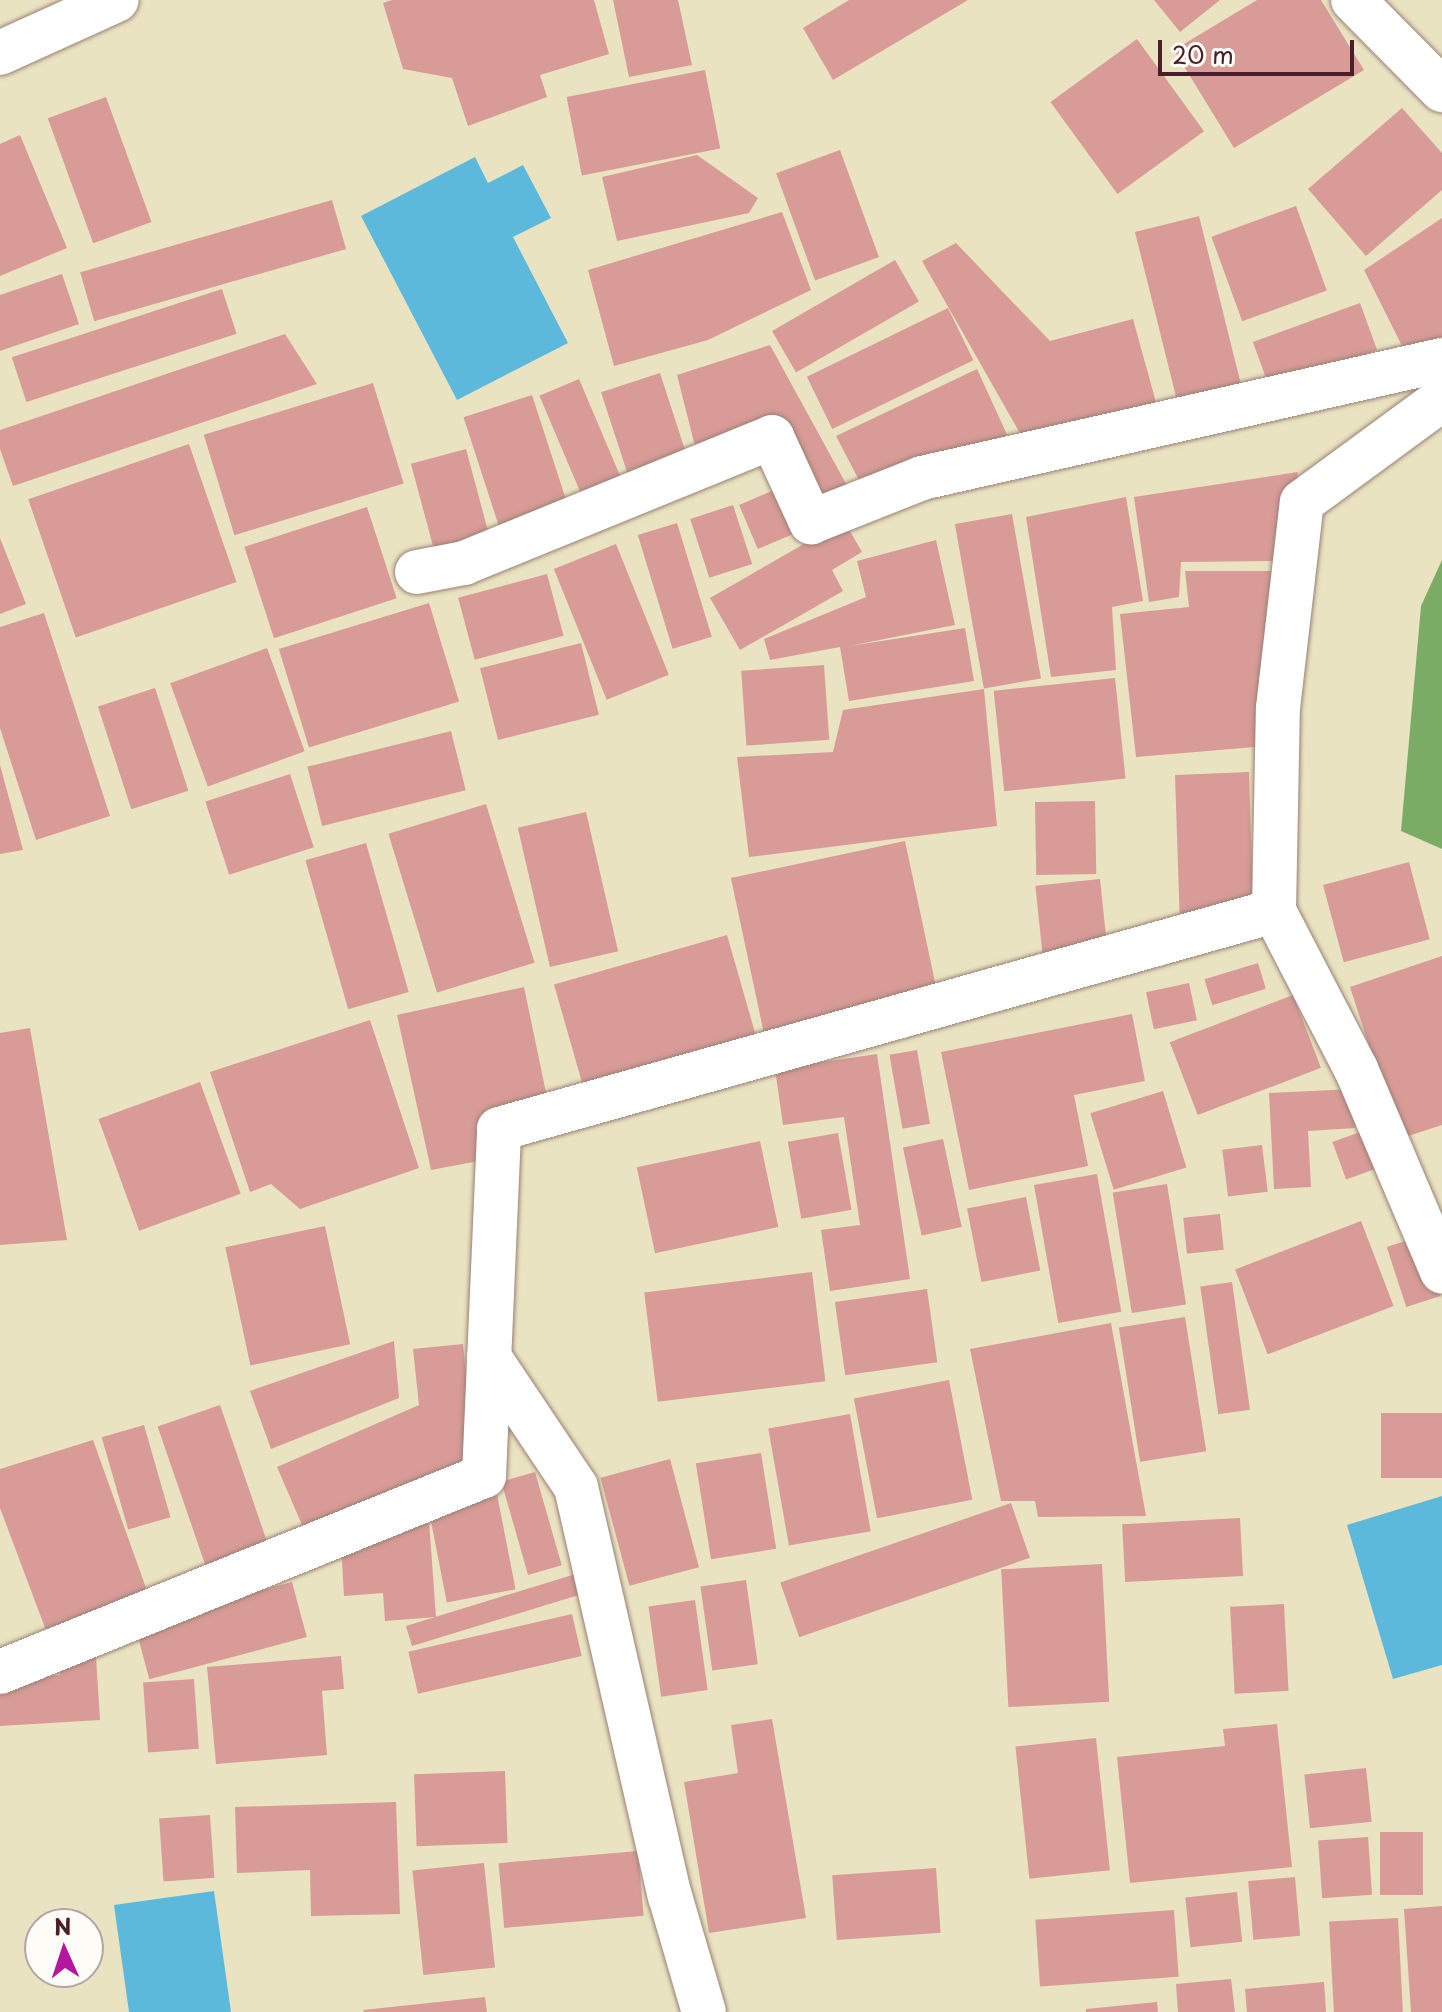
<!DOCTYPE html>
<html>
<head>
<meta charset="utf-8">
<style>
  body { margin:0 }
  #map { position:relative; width:1442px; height:2012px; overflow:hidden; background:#eae3c1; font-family:"Playpen Sans",sans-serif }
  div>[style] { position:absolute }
  .forest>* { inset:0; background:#7bac66 }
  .water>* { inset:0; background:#5db9db; transform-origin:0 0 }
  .building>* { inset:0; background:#d89b97; transform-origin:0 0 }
  .roads { filter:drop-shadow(0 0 2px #9a8176) drop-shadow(0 0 2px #9a8176) }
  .minor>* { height:44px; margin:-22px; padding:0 22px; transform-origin:22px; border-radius:22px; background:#fff }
  .secondary>* { height:44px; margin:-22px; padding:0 22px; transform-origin:22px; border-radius:22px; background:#fff }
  span { translate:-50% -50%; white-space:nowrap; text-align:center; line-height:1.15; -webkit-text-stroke:6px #fdfcf7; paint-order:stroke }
  .north { position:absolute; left:24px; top:1908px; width:80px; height:80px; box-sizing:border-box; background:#fdfcf7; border:2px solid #b5a4a5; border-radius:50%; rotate:357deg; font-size:22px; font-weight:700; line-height:32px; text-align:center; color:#4a1f2b }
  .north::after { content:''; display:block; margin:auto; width:28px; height:36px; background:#b5179e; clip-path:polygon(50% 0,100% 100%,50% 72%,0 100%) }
  .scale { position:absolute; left:1158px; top:40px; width:196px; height:36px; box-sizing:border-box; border:4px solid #4a1f2b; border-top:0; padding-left:10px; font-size:24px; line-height:28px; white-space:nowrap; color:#4a1f2b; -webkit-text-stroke:6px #fdfcf7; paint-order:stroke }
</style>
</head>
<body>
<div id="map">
  <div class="forest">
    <i style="clip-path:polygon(1442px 560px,1442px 849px,1401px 831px,1421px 606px)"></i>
  </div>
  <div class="water">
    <i style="clip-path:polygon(475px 157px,488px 183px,523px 165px,551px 218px,513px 237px,568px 343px,457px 400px,361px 216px)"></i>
    <i style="clip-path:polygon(1442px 1496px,1442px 1665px,1393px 1679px,1347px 1525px)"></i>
    <i style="left:214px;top:1891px;width:122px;height:101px;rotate:82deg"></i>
  </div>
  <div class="building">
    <i style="clip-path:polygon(392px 0,594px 0,609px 54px,540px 75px,547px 97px,468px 126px,452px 78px,403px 69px,383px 3px)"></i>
    <i style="clip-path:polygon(613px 0,678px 0,692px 65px,629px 77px)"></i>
    <i style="clip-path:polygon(849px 0,968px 0,833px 80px,803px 28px)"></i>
    <i style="clip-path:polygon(1154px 0,1220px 0,1180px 32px)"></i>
    <i style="clip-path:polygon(1257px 0,1321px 0,1364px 70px,1234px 148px,1174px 50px)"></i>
    <i style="left:1137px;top:39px;width:114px;height:107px;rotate:54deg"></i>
    <i style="left:705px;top:70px;width:80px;height:141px;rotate:79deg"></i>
    <i style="left:106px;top:97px;width:133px;height:62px;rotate:70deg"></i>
    <i style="clip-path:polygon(1402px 108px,1442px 153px,1442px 190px,1366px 256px,1308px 189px)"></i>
    <i style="clip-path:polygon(20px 135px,67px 248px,0 276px,0 144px)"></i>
    <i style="left:840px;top:150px;width:114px;height:68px;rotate:70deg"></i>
    <i style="clip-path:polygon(697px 155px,758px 198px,749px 213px,617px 241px,602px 177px)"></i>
    <i style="left:332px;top:200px;width:51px;height:262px;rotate:74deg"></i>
    <i style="left:1296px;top:206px;width:90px;height:90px;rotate:70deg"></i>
    <i style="clip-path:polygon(782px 212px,811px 290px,708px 340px,614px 366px,588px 270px)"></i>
    <i style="left:1199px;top:216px;width:172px;height:66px;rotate:76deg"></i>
    <i style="clip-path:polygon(1442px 218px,1442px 345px,1405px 352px,1364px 270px)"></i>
    <i style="clip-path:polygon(956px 243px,1050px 341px,1133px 319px,1157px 406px,1025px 442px,922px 261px)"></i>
    <i style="left:895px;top:260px;width:48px;height:142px;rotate:60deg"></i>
    <i style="clip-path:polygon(62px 274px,79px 324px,0 351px,0 295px)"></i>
    <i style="left:222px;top:289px;width:47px;height:221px;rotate:72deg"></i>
    <i style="left:1360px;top:303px;width:50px;height:114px;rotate:70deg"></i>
    <i style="left:948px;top:308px;width:58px;height:157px;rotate:64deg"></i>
    <i style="clip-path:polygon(285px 334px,317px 384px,13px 486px,0 449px,0 430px)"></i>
    <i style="clip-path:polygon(770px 345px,850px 491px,817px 504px,783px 419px,697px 454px,677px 375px)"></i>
    <i style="clip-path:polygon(977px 369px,1009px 439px,861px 484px,836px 436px)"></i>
    <i style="left:660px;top:373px;width:94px;height:62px;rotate:72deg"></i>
    <i style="left:579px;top:379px;width:114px;height:43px;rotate:67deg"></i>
    <i style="left:373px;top:383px;width:105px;height:177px;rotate:73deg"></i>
    <i style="left:532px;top:395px;width:123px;height:72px;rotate:72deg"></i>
    <i style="left:189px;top:444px;width:146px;height:170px;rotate:71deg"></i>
    <i style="left:466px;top:449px;width:96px;height:57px;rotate:75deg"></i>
    <i style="clip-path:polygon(1298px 472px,1283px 561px,1181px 562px,1179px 597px,1149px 602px,1134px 497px)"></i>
    <i style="left:786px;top:485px;width:48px;height:51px;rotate:67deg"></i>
    <i style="clip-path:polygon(1126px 497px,1143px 601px,1112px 607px,1116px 670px,1051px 677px,1026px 517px)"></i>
    <i style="left:733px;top:505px;width:62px;height:45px;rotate:72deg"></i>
    <i style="left:367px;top:507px;width:96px;height:129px;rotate:72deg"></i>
    <i style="left:1012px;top:514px;width:167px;height:58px;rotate:80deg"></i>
    <i style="clip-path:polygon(844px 521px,862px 552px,832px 570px,843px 591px,740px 650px,710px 598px)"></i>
    <i style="left:677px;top:523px;width:119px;height:41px;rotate:73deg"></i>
    <i style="clip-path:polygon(0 538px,26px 604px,0 614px)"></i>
    <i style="clip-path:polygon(936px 540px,955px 625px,849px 646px,965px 628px,974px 681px,849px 701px,840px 647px,770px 660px,764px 639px,866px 597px,857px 561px)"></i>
    <i style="left:616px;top:544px;width:141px;height:67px;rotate:68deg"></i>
    <i style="clip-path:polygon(1185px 571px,1274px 571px,1267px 746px,1136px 757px,1120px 614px,1189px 607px)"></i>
    <i style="left:547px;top:574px;width:64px;height:92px;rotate:75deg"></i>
    <i style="left:429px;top:603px;width:103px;height:157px;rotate:73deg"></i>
    <i style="clip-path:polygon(44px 613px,110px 816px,36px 840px,0 728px,0 627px)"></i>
    <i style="left:581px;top:643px;width:74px;height:104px;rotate:76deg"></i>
    <i style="left:267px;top:648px;width:110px;height:103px;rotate:70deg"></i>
    <i style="left:824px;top:665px;width:75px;height:83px;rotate:86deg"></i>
    <i style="left:1115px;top:678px;width:101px;height:122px;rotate:84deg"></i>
    <i style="left:155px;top:688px;width:108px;height:60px;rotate:72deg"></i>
    <i style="clip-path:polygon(984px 689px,997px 826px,749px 857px,737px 757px,833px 752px,843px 710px)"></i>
    <i style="left:451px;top:731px;width:61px;height:148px;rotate:76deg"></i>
    <i style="clip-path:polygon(0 765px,23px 850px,0 854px)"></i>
    <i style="clip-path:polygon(1249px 772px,1253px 902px,1180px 927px,1175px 775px)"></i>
    <i style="left:290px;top:774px;width:77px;height:89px;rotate:72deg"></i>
    <i style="left:1095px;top:801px;width:73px;height:60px;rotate:89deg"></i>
    <i style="left:486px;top:804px;width:166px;height:102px;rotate:73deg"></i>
    <i style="left:586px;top:812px;width:143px;height:70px;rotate:77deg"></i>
    <i style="left:905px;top:841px;width:167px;height:178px;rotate:78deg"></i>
    <i style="left:366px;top:843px;width:155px;height:63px;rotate:74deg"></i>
    <i style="left:1409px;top:862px;width:80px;height:89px;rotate:75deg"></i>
    <i style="left:1100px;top:879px;width:73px;height:65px;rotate:84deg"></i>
    <i style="left:727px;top:935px;width:107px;height:180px;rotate:74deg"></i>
    <i style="clip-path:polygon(1442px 956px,1442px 1125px,1399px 1139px,1350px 987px)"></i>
    <i style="left:1258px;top:963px;width:27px;height:56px;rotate:73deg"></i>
    <i style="left:1189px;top:983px;width:38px;height:44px;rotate:78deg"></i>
    <i style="clip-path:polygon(524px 987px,549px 1107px,484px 1160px,431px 1170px,397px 1015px)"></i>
    <i style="left:1293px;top:995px;width:78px;height:132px;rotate:69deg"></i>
    <i style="clip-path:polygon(1132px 1014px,1145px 1081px,1074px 1095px,1088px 1166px,969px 1190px,941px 1052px)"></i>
    <i style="clip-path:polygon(370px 1020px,419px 1168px,300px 1209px,271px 1184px,250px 1192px,210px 1072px)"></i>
    <i style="clip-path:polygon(30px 1028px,67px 1240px,0 1245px,0 1033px)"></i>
    <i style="left:917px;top:1050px;width:75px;height:28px;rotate:80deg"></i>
    <i style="clip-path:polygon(877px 1054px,910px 1279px,830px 1291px,821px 1230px,860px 1225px,844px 1117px,783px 1125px,775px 1069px)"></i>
    <i style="left:200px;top:1082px;width:119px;height:108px;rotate:70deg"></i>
    <i style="clip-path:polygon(1353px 1089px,1355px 1128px,1308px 1131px,1311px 1187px,1274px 1189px,1269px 1093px)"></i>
    <i style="left:1163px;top:1091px;width:80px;height:76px;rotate:73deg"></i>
    <i style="left:1371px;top:1128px;width:40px;height:41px;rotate:70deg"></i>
    <i style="left:838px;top:1133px;width:78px;height:51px;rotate:80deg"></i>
    <i style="left:943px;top:1139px;width:90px;height:41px;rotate:78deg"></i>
    <i style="left:760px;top:1141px;width:88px;height:126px;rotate:78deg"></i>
    <i style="left:1262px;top:1145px;width:47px;height:40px;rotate:83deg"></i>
    <i style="left:1097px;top:1174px;width:140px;height:64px;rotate:80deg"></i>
    <i style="left:1167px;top:1184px;width:122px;height:55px;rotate:81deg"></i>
    <i style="left:1026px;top:1197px;width:75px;height:60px;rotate:79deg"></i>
    <i style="left:1220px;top:1214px;width:36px;height:37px;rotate:84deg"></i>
    <i style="left:1361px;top:1221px;width:91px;height:135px;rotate:69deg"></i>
    <i style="left:325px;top:1226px;width:121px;height:102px;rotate:78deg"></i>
    <i style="left:1421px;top:1236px;width:63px;height:36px;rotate:72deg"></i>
    <i style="left:812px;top:1272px;width:110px;height:169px;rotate:83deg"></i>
    <i style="left:1232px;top:1282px;width:129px;height:32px;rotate:82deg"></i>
    <i style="left:927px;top:1289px;width:74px;height:93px;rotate:82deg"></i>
    <i style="left:1185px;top:1317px;width:136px;height:67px;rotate:81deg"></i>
    <i style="clip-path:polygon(1111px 1323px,1146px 1516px,1038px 1517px,1035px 1501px,1001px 1501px,970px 1349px)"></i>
    <i style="clip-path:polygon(394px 1341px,399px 1398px,271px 1449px,250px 1391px)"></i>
    <i style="clip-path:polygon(463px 1344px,476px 1468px,309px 1541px,277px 1467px,419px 1405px,413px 1349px)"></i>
    <i style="left:949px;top:1380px;width:122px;height:97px;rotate:79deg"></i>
    <i style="left:220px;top:1405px;width:156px;height:66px;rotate:71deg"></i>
    <i style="left:1442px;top:1413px;width:65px;height:61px;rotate:90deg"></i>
    <i style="left:850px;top:1414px;width:119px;height:83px;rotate:80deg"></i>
    <i style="left:144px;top:1425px;width:96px;height:44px;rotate:74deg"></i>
    <i style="clip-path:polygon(93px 1440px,150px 1599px,50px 1641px,0 1508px,0 1469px)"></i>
    <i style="left:761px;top:1453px;width:97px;height:66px;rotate:81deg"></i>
    <i style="left:670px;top:1459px;width:112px;height:72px;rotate:75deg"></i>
    <i style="left:535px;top:1472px;width:97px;height:35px;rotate:74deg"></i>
    <i style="left:497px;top:1494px;width:97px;height:70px;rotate:79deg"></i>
    <i style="left:1011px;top:1503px;width:58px;height:244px;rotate:71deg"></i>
    <i style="left:1240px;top:1518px;width:58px;height:118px;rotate:87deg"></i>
    <i style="clip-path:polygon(429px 1520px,436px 1617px,385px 1621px,383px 1593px,344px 1596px,341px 1544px)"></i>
    <i style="left:1102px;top:1564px;width:138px;height:101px;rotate:87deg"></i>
    <i style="left:579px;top:1573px;width:21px;height:181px;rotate:73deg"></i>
    <i style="left:746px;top:1580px;width:85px;height:46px;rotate:82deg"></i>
    <i style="left:292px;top:1582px;width:57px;height:163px;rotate:75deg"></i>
    <i style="left:695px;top:1600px;width:91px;height:47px;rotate:82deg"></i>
    <i style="left:1284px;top:1604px;width:87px;height:54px;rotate:87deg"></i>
    <i style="left:572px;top:1614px;width:43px;height:168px;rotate:77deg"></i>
    <i style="clip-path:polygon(341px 1656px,344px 1689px,322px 1691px,327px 1755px,216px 1764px,207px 1667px)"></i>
    <i style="clip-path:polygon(96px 1657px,100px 1720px,0 1726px,0 1679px,60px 1675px,59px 1659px)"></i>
    <i style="left:194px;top:1679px;width:70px;height:51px;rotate:86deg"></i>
    <i style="clip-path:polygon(772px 1719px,806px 1918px,709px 1933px,684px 1782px,738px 1773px,731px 1725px)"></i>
    <i style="clip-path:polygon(1277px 1724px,1292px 1867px,1130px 1883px,1117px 1757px,1225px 1746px,1223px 1729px)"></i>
    <i style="left:1096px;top:1738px;width:133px;height:81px;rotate:84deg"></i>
    <i style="left:1366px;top:1768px;width:54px;height:62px;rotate:84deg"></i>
    <i style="left:505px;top:1771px;width:72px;height:91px;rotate:88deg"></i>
    <i style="clip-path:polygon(396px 1802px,400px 1914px,311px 1916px,310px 1870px,237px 1873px,235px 1807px)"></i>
    <i style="left:210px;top:1815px;width:63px;height:51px;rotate:86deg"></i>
    <i style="left:1423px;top:1832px;width:63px;height:43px;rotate:90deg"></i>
    <i style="left:1368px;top:1837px;width:58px;height:50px;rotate:86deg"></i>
    <i style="left:638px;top:1851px;width:65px;height:140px;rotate:85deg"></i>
    <i style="left:484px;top:1863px;width:105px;height:72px;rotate:84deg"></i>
    <i style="left:936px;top:1868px;width:65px;height:104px;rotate:86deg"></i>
    <i style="left:1295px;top:1877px;width:59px;height:47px;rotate:85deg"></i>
    <i style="left:1237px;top:1892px;width:50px;height:52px;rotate:84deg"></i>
    <i style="clip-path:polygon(1442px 1906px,1442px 2012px,1411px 2012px,1404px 1909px)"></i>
    <i style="left:1174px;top:1910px;width:67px;height:139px;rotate:86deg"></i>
    <i style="left:1398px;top:1918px;width:94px;height:69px;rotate:87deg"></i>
    <i style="clip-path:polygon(1231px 1979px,1235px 2012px,1178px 2012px,1176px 1984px)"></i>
    <i style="clip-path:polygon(1324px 1982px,1326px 2012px,1247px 2012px,1245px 1989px)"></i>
    <i style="clip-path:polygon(485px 1997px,487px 2012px,364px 2012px,363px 2010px)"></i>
    <i style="clip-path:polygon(1157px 2002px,1158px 2012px,1086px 2012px,1086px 2009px)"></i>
  </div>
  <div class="roads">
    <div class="minor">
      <i style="left:0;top:53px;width:128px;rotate:-24.4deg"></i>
      <i style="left:417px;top:572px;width:48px;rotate:-10.8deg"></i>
      <i style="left:464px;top:563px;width:333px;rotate:-22.2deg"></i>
      <i style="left:772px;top:437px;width:94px;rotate:65.4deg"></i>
      <i style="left:811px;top:522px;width:119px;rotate:-21.6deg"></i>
      <i style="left:922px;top:478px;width:533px;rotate:-12.79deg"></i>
      <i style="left:1274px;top:911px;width:178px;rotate:62.6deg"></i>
      <i style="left:1356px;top:1069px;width:220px;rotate:67deg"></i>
      <i style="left:489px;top:1357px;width:156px;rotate:56.2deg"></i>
      <i style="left:576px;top:1487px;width:420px;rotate:77.1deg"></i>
      <i style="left:670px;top:1896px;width:121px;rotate:73.7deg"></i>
      <i style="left:0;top:1672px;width:522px;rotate:-22.05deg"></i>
      <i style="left:484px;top:1476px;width:347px;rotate:-87.5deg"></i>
      <i style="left:499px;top:1129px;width:805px;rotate:-15.71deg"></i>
      <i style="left:1274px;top:911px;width:203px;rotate:-88.9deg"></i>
      <i style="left:1278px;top:708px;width:207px;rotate:-83.4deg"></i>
      <i style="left:1302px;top:502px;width:174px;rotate:-36.3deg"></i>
    </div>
    <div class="secondary">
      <i style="left:1353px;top:0;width:127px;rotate:45.3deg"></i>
    </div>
  </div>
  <div class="north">N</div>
  <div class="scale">20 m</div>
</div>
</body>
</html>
